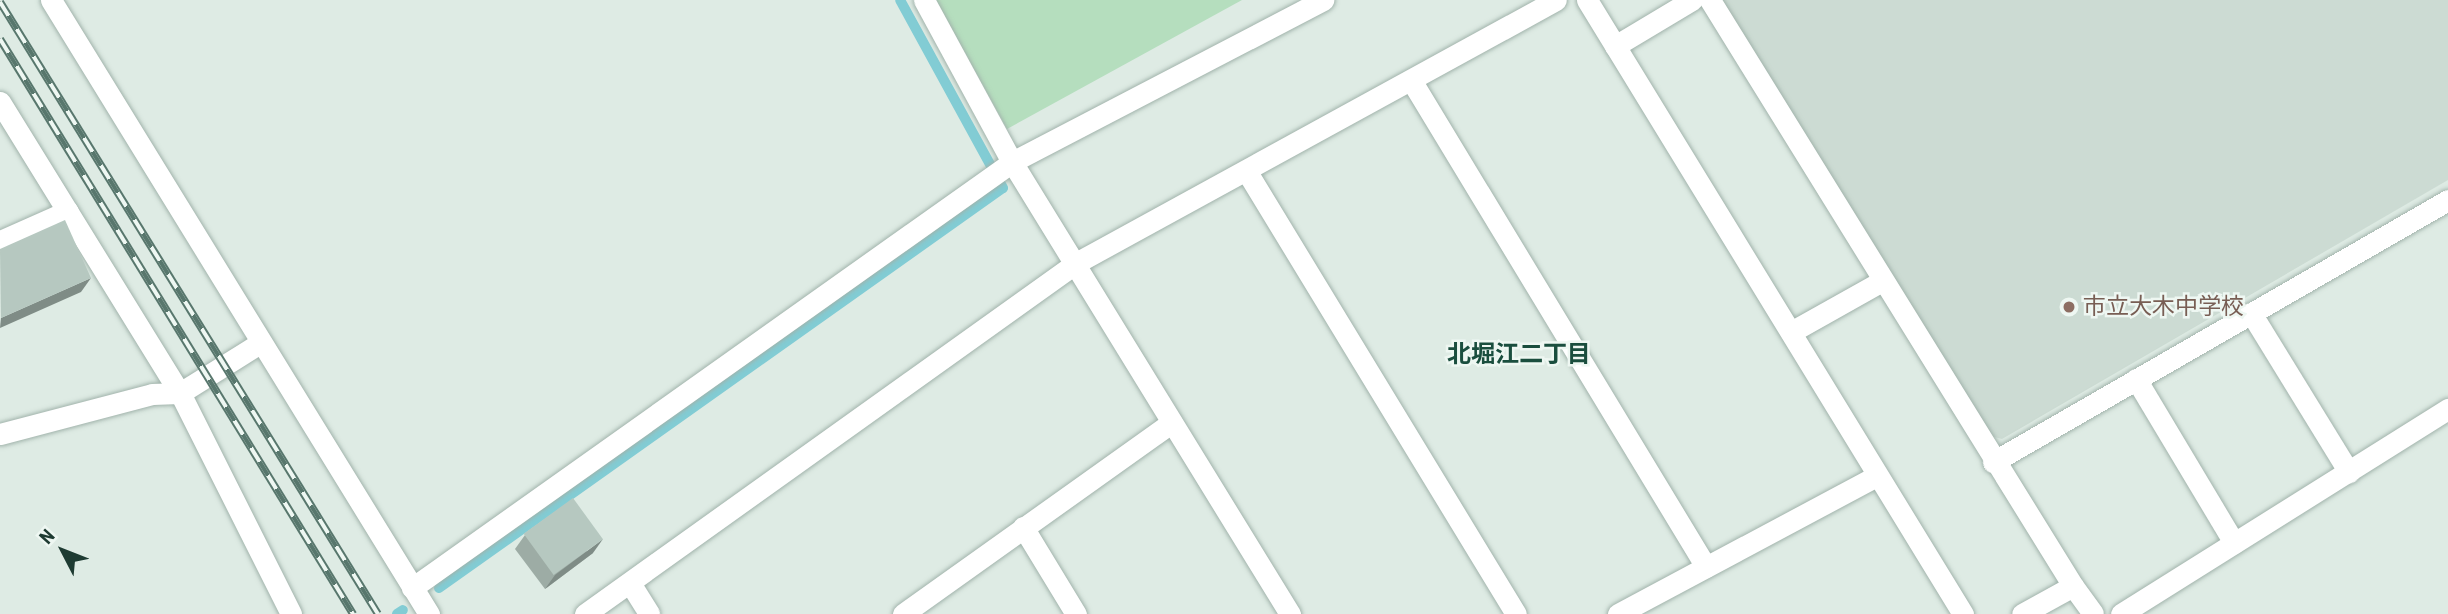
<!DOCTYPE html>
<html>
<head>
<meta charset="utf-8">
<style>
  body { margin:0 }
  #map { position:relative; width:2448px; height:614px; overflow:hidden; background:#deebe4; font-family:"Roboto Condensed","Noto Sans JP",sans-serif }
  div>[style] { position:absolute }
  .built>* { inset:0; background:#ccdbd3 }
  .green>* { inset:0; background:#b5debe }
  .stream>* { height:10px; margin:-5px; padding:0 5px; transform-origin:5px; border-radius:5px; background:#82ccd4 }
  .roads { filter:drop-shadow(0 0 2px #a1b3ab) drop-shadow(0 0 2px #a1b3ab) }
  .minor>* { height:21px; margin:-10.5px; padding:0 10.5px; transform-origin:10.5px; border-radius:10.5px; background:#fff }
  .rail>* { height:8px; margin-top:-4px; transform-origin:0; background:repeating-linear-gradient(90deg,#eef7f2 0 16px,#58776d 0 32px); box-sizing:border-box; border-block:2px solid #58776d }
  .wall>* { inset:0; background:#9daca5 }
  .shaded-wall>* { inset:0; background:#7f8c86 }
  .building>* { inset:0; background:#b6c8c0; transform-origin:0 0 }
  .dots>* { width:19px; height:19px; translate:-50% -50%; box-sizing:border-box; border:4px solid #eef7f2; border-radius:50% }
  span { translate:-50% -50%; white-space:nowrap; text-align:center; line-height:1.15; -webkit-text-stroke:5px #eef7f2; paint-order:stroke }
  .education-label { font-size:23px; color:#785e54 }
  .left { translate:0 -50%; text-align:left }
  .neighbourhood-label { font-size:24px; color:#1a4e3e; font-weight:700 }
  .north { position:absolute; left:28px; top:516px; width:70px; height:70px; -webkit-text-stroke:5px #eef7f2; paint-order:stroke; rotate:312deg; font-size:19px; font-weight:700; line-height:28px; text-align:center; color:#1e3b32 }
  .north::after { content:''; display:block; margin:auto; width:24px; height:32px; background:#1e3b32; clip-path:polygon(50% 0,100% 100%,50% 72%,0 100%) }
</style>
</head>
<body>
<div id="map">
  <div class="built">
    <i style="clip-path:polygon(1722px 0,2448px 0,2448px 180px,2002px 439px,1987px 435px)"></i>
  </div>
  <div class="green">
    <i style="clip-path:polygon(936px 0,1242px 0,1007px 129px)"></i>
  </div>
  <div class="stream">
    <i style="left:439px;top:588px;width:691px;rotate:-35.35deg"></i>
    <i style="left:1003px;top:188px;width:214px;rotate:-118.7deg"></i>
    <i style="left:397px;top:614px;width:7px;rotate:-34deg"></i>
  </div>
  <div class="roads">
    <div class="minor">
      <i style="left:51px;top:0;width:721px;rotate:58.38deg"></i>
      <i style="left:924px;top:0;width:184px;rotate:61.5deg"></i>
      <i style="left:1012px;top:162px;width:531px;rotate:58.41deg"></i>
      <i style="left:1587px;top:0;width:720px;rotate:58.52deg"></i>
      <i style="left:1710px;top:0;width:689px;rotate:58.22deg"></i>
      <i style="left:2073px;top:586px;width:58px;rotate:151.2deg"></i>
      <i style="left:1615px;top:46px;width:90px;rotate:-30.9deg"></i>
      <i style="left:1411px;top:80px;width:569px;rotate:58.79deg"></i>
      <i style="left:0;top:102px;width:342px;rotate:58.3deg"></i>
      <i style="left:180px;top:393px;width:247px;rotate:63.3deg"></i>
      <i style="left:1247px;top:172px;width:517px;rotate:58.68deg"></i>
      <i style="left:0;top:241px;width:74px;rotate:-23.8deg"></i>
      <i style="left:2251px;top:313px;width:187px;rotate:58.4deg"></i>
      <i style="left:1791px;top:332px;width:104px;rotate:-29.3deg"></i>
      <i style="left:2136px;top:379px;width:191px;rotate:59.1deg"></i>
      <i style="left:0;top:434px;width:157px;rotate:-14.7deg"></i>
      <i style="left:152px;top:394px;width:28px;rotate:-2deg"></i>
      <i style="left:180px;top:393px;width:94px;rotate:-32deg"></i>
      <i style="left:1993px;top:462px;width:525px;rotate:-29.93deg"></i>
      <i style="left:1023px;top:527px;width:102px;rotate:58.7deg"></i>
      <i style="left:630px;top:583px;width:36px;rotate:58deg"></i>
      <i style="left:2073px;top:586px;width:34px;rotate:54deg"></i>
      <i style="left:412px;top:588px;width:736px;rotate:-35.37deg"></i>
      <i style="left:1012px;top:162px;width:351px;rotate:-27.5deg"></i>
      <i style="left:585px;top:614px;width:604px;rotate:-35.56deg"></i>
      <i style="left:1076px;top:263px;width:547px;rotate:-28.72deg"></i>
      <i style="left:903px;top:614px;width:330px;rotate:-35.5deg"></i>
      <i style="left:1618px;top:614px;width:293px;rotate:-28.1deg"></i>
      <i style="left:2121px;top:614px;width:386px;rotate:-32.1deg"></i>
    </div>
  </div>
  <div class="rail">
    <i style="left:0;top:2px;width:719px;rotate:58.3deg"></i>
    <i style="left:0;top:39px;width:675px;rotate:58.45deg"></i>
  </div>
  <div class="wall">
    <i style="clip-path:polygon(525px 535px,593px 553px,545px 589px,515px 549px)"></i>
  </div>
  <div class="shaded-wall">
    <i style="clip-path:polygon(91px 278px,81px 292px,0 328px,1px 318px)"></i>
    <i style="clip-path:polygon(603px 539px,593px 553px,545px 589px,555px 575px)"></i>
  </div>
  <div class="building">
    <i style="clip-path:polygon(65px 220px,91px 278px,1px 318px,0 249px)"></i>
    <i style="left:573px;top:498px;width:51px;height:61px;rotate:54deg"></i>
  </div>
  <div class="dots">
    <i style="left:2069px;top:307px;background:#8d6e63"></i>
  </div>
  <div class="education-label">
    <span class="left" style="left:2083px;top:307px">市立大木中学校</span>
  </div>
  <div class="neighbourhood-label">
    <span style="left:1519px;top:355px">北堀江二丁目</span>
  </div>
  <div class="north">N</div>
</div>
</body>
</html>
